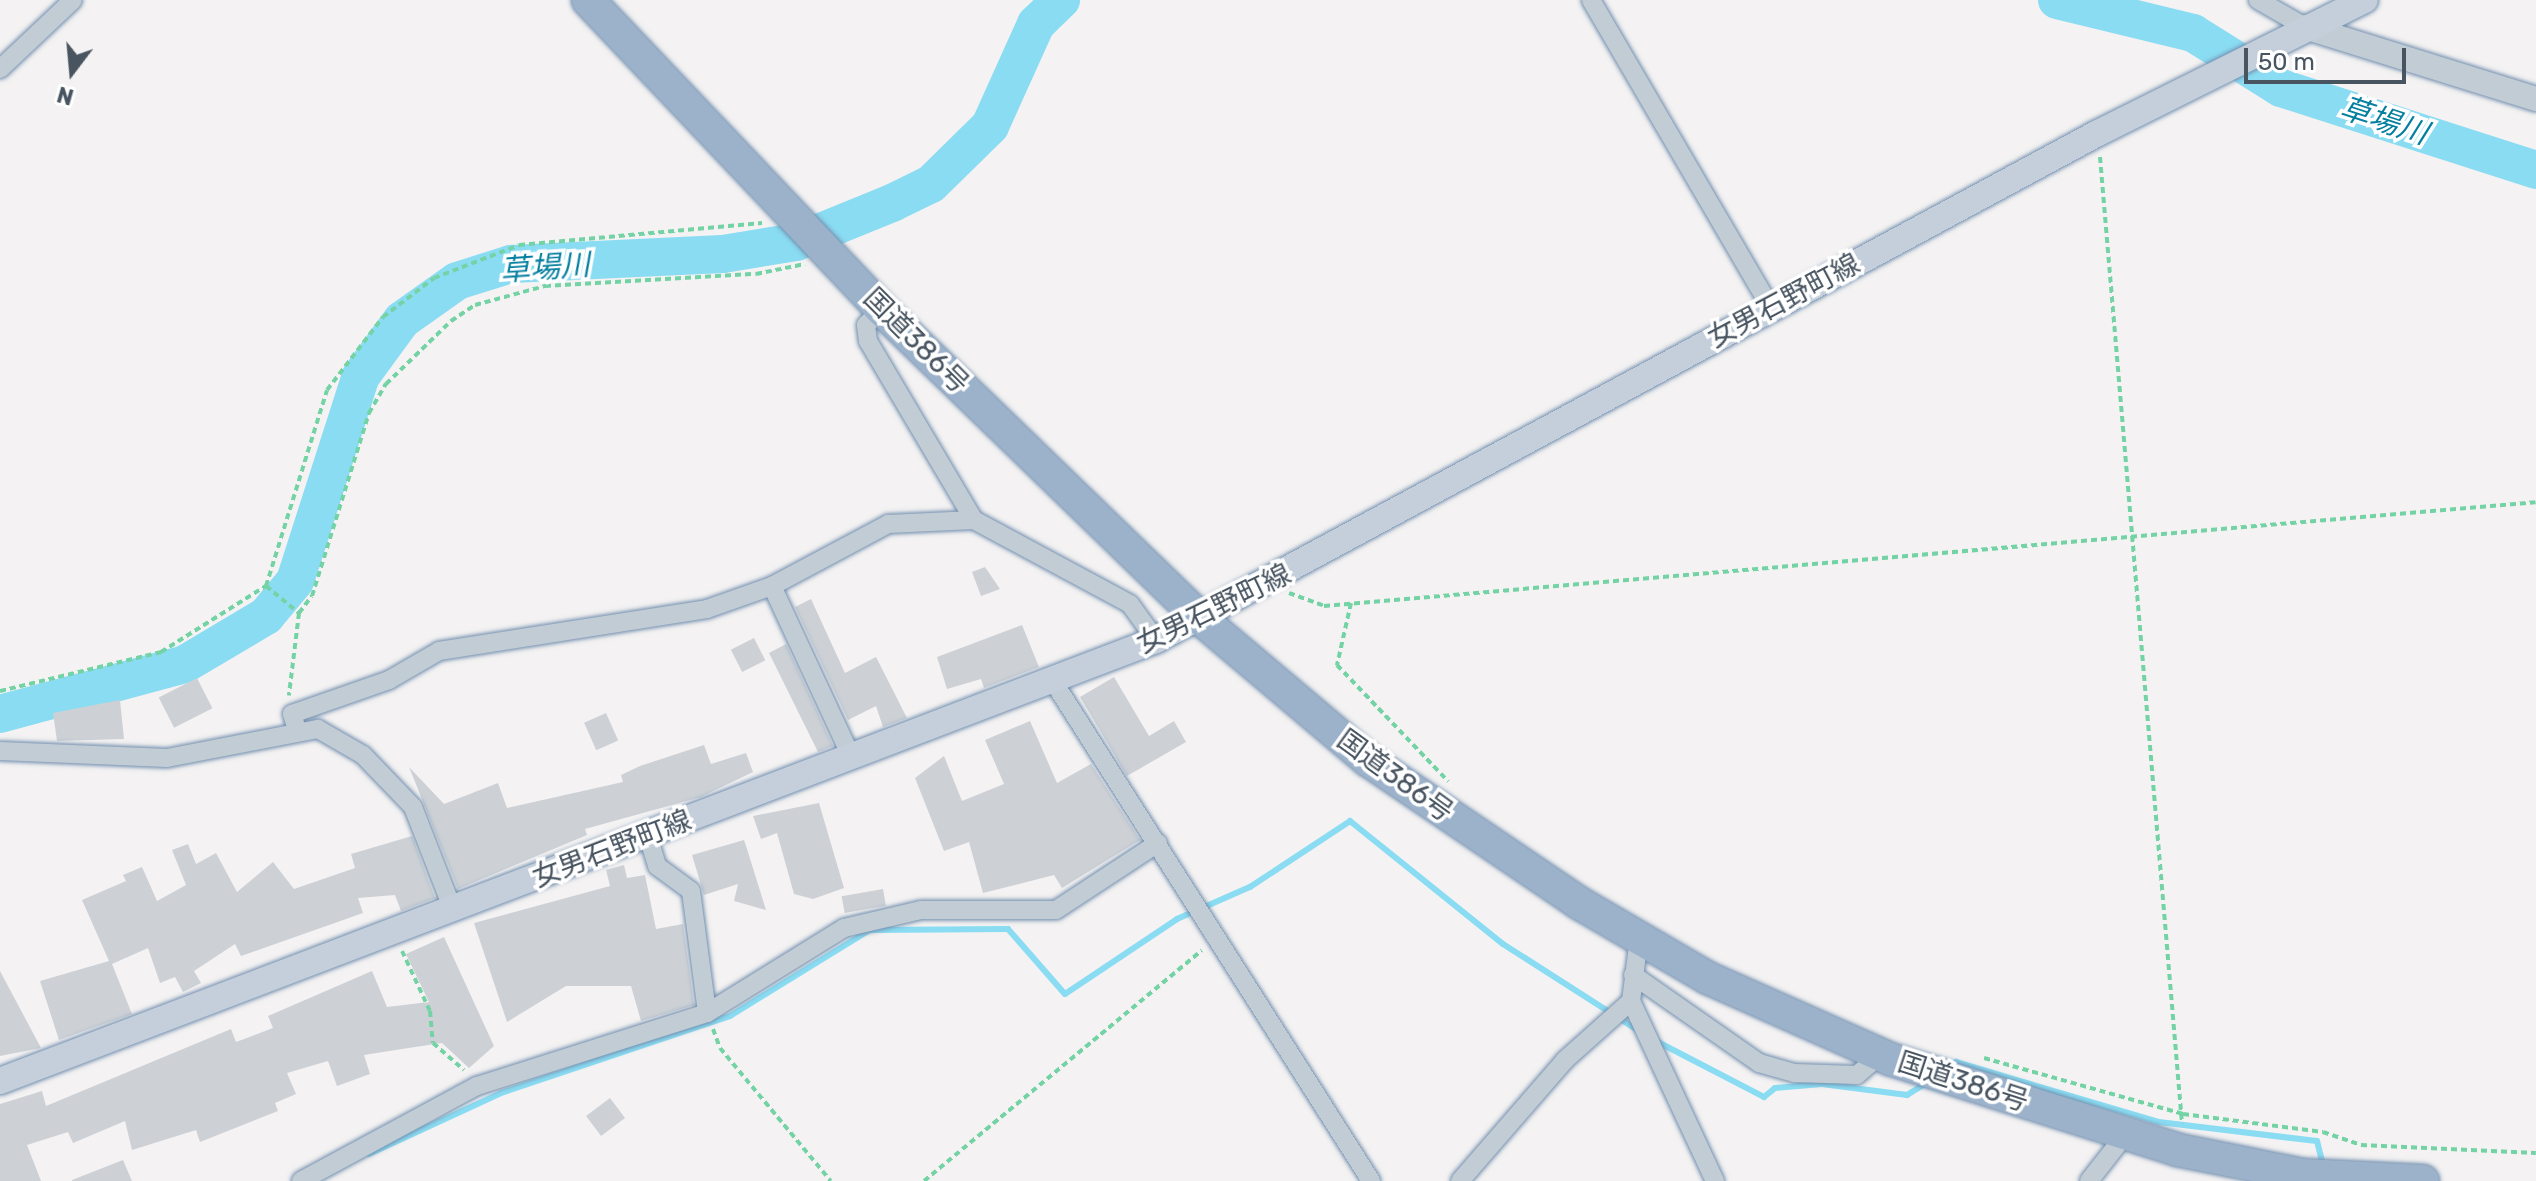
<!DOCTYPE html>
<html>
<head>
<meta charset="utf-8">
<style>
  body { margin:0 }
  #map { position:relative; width:2536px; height:1181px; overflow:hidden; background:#f4f2f2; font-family:Rubik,"Noto Sans JP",sans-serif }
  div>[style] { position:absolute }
  .stream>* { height:6px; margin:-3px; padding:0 3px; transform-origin:3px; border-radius:3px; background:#8adcf2 }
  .river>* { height:38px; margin:-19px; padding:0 19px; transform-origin:19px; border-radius:19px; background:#8adcf2 }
  .building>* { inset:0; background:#cdd1d6; transform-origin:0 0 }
  .path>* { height:4px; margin-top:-2px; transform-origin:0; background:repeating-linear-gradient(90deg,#74d3a5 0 6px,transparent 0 10px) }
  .roads { filter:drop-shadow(0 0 2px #728faf) drop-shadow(0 0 2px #728faf) }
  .minor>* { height:18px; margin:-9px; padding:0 9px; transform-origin:9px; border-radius:9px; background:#c2ccd4 }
  .tertiary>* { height:24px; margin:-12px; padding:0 12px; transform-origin:12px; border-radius:12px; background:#c2ccd4 }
  .secondary>* { height:26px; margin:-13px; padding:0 13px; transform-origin:13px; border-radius:13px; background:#c4cfdb }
  .trunk>* { height:32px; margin:-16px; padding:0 16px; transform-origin:16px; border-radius:16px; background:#9cb2ca }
  span { translate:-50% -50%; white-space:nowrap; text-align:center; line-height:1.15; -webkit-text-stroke:7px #fff; paint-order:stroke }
  .street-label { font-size:28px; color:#485561 }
  .water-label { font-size:30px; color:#057f9f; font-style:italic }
  .north { position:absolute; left:32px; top:32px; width:80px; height:80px; -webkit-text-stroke:6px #fff; paint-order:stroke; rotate:196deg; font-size:22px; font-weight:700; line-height:32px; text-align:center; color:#485561 }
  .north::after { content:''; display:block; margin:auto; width:28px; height:36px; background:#485561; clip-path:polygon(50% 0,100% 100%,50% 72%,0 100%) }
  .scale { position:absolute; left:2244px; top:48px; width:162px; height:36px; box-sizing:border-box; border:4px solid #485561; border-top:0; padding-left:10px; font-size:24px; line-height:28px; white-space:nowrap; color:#485561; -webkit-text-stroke:6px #fff; paint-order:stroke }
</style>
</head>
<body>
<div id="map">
  <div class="stream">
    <i style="left:1656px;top:1041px;width:122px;rotate:27.4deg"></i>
    <i style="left:1764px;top:1097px;width:14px;rotate:-39deg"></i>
    <i style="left:1775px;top:1088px;width:47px;rotate:-4.9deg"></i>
    <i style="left:1822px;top:1084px;width:86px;rotate:7.4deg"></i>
    <i style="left:1907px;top:1095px;width:22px;rotate:-32deg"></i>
    <i style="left:1949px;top:1067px;width:9px;rotate:-36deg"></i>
    <i style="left:1956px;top:1062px;width:212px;rotate:16.5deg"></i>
    <i style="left:2159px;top:1122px;width:159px;rotate:6.9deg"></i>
    <i style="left:2317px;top:1141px;width:25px;rotate:76deg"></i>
    <i style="left:369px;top:1154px;width:145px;rotate:-24.8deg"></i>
    <i style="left:501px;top:1093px;width:242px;rotate:-18.6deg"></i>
    <i style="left:730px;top:1016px;width:164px;rotate:-31.6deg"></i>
    <i style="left:870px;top:930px;width:138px;rotate:-0.4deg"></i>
    <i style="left:1008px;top:929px;width:86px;rotate:48.8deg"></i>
    <i style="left:1065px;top:994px;width:135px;rotate:-33.8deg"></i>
    <i style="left:1177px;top:919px;width:80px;rotate:-23.7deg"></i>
    <i style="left:1250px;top:887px;width:120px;rotate:-33.4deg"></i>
    <i style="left:1350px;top:821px;width:196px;rotate:38.8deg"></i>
    <i style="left:1503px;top:944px;width:161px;rotate:32.6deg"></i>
  </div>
  <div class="river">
    <i style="left:2057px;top:0;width:140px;rotate:13.6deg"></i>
    <i style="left:2193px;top:33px;width:104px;rotate:32deg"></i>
    <i style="left:2281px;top:88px;width:268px;rotate:17.8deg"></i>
    <i style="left:0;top:714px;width:192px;rotate:-15.1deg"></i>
    <i style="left:185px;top:664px;width:94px;rotate:-30.7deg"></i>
    <i style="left:266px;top:616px;width:45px;rotate:-50.4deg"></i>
    <i style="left:295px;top:581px;width:215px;rotate:-72.2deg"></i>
    <i style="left:361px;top:376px;width:69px;rotate:-53.8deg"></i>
    <i style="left:402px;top:320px;width:67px;rotate:-35.3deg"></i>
    <i style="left:457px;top:281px;width:57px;rotate:-17.5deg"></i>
    <i style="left:511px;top:264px;width:212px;rotate:-2.7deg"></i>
    <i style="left:723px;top:254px;width:74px;rotate:-9.3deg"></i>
    <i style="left:796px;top:242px;width:104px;rotate:-22.1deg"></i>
    <i style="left:892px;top:203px;width:43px;rotate:-26deg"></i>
    <i style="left:931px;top:184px;width:83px;rotate:-44.5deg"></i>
    <i style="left:990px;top:126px;width:112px;rotate:-65.7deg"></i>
    <i style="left:1036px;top:24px;width:35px;rotate:-44deg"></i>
  </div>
  <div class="building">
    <i style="clip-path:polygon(985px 567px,1000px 589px,981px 596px,972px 572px)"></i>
    <i style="clip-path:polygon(811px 599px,845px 673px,876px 657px,907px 718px,883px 727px,876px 706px,848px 720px,795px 607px)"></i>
    <i style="clip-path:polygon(1022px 625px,1039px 667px,984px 688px,981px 679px,947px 689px,937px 657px)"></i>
    <i style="left:754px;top:638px;width:25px;height:26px;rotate:63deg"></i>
    <i style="clip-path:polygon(786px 644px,833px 746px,818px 752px,769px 653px)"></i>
    <i style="clip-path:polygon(1114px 677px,1149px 736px,1174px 721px,1186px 742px,1127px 776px,1080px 697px)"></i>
    <i style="left:197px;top:678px;width:34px;height:43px;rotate:63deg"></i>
    <i style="clip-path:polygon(120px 700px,124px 739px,57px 741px,53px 713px)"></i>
    <i style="left:606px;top:713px;width:30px;height:24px;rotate:66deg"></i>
    <i style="clip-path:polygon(1030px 721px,1057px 783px,1091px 764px,1140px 840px,1062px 888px,1054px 875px,983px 893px,969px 842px,944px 851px,915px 778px,944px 756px,962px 801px,1004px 784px,985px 740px)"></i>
    <i style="clip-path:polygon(704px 745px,711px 764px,746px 753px,753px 772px,701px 797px,585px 829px,587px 835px,458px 889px,409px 767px,444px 804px,498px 783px,507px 808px,623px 782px,621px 775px,640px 766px)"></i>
    <i style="clip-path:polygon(819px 803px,844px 888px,813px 899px,794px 894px,777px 833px,761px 839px,753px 816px)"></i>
    <i style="clip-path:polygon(412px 836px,435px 898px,401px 911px,395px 895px,358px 898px,363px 913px,241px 956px,235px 944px,194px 971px,201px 983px,183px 992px,175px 977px,160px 983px,148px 948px,112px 964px,132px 1014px,59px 1040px,40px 981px,109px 961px,82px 900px,126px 881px,123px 875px,142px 867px,157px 901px,186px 885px,172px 850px,188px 844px,196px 864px,216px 853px,237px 892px,273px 862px,294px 889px,355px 868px,351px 854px)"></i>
    <i style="clip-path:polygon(744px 840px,747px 849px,766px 910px,734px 901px,738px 884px,704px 895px,692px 855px)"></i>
    <i style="clip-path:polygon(624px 865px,627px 878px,645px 875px,656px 929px,683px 924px,694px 1005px,641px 1021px,631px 986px,566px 986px,507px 1022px,474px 923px,610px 886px,606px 870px)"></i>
    <i style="left:883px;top:889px;width:17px;height:42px;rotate:80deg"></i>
    <i style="clip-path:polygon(444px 937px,494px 1046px,469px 1068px,442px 1043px,402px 1049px,364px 1055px,370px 1074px,337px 1086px,328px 1061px,287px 1073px,296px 1094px,275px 1103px,278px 1111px,200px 1142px,196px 1130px,132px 1150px,125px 1121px,73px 1143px,68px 1132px,27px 1145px,41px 1181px,0 1181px,0 1104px,42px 1091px,46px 1106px,231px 1029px,236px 1042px,273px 1028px,268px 1016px,372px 971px,387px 1007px,429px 1002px,406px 954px)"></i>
    <i style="clip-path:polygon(0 971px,41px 1048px,0 1056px)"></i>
    <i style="left:610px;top:1098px;width:25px;height:30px;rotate:53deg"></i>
    <i style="clip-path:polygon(123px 1160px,132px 1181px,72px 1181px,72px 1180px)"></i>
  </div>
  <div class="path">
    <i style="left:2100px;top:157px;width:970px;rotate:85.15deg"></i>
    <i style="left:266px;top:586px;width:43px;rotate:39.3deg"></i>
    <i style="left:299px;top:613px;width:83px;rotate:97deg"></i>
    <i style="left:1289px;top:593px;width:37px;rotate:20deg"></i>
    <i style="left:1324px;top:606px;width:1216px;rotate:-4.9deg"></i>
    <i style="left:1351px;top:603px;width:64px;rotate:102.7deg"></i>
    <i style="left:1337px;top:665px;width:161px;rotate:46.3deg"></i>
    <i style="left:299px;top:613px;width:21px;rotate:-53deg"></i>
    <i style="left:312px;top:596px;width:192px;rotate:-72.7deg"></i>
    <i style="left:369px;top:413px;width:34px;rotate:-60deg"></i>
    <i style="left:386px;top:384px;width:91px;rotate:-44.1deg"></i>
    <i style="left:451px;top:321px;width:29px;rotate:-34deg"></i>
    <i style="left:475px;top:305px;width:73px;rotate:-15.2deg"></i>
    <i style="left:545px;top:286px;width:211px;rotate:-3.3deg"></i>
    <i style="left:756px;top:274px;width:50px;rotate:-11.5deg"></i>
    <i style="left:0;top:691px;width:166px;rotate:-13.6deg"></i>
    <i style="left:161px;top:652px;width:124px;rotate:-32.2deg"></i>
    <i style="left:266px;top:586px;width:205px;rotate:-72.7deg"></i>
    <i style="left:327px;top:390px;width:92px;rotate:-52.5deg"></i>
    <i style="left:383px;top:317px;width:64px;rotate:-37.4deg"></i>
    <i style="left:434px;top:278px;width:91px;rotate:-21.2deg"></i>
    <i style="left:519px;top:245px;width:244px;rotate:-5.2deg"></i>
    <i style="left:402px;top:951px;width:66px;rotate:65deg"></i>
    <i style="left:430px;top:1011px;width:32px;rotate:85deg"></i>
    <i style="left:433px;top:1043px;width:41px;rotate:41.1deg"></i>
    <i style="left:713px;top:1029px;width:20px;rotate:70deg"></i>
    <i style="left:720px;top:1048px;width:173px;rotate:50.2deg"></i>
    <i style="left:1984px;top:1058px;width:207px;rotate:15.7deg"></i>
    <i style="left:2183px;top:1114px;width:141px;rotate:7.3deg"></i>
    <i style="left:2323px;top:1132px;width:40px;rotate:18.9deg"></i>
    <i style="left:2361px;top:1145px;width:175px;rotate:2.6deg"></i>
    <i style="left:924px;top:1181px;width:361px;rotate:-39.7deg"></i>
  </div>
  <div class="roads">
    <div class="minor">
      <i style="left:1591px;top:0;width:357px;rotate:59.7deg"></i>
      <i style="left:2258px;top:0;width:54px;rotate:29.9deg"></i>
      <i style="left:0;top:69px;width:100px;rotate:-43.4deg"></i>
      <i style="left:881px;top:309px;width:22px;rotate:133deg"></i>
      <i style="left:866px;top:325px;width:16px;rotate:83deg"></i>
      <i style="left:868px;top:341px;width:208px;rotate:59.4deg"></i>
      <i style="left:974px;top:520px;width:177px;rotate:28.3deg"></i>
      <i style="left:1130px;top:604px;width:44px;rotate:54.2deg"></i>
      <i style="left:772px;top:586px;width:190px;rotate:65.1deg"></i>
      <i style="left:1053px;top:681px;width:593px;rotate:57.54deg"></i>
      <i style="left:297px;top:730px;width:17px;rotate:-107deg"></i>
      <i style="left:292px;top:714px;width:103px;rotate:-19.3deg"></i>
      <i style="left:389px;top:680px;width:58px;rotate:-30.1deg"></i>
      <i style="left:439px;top:651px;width:271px;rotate:-8.9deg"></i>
      <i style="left:707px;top:609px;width:69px;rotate:-19.5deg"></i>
      <i style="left:772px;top:586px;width:132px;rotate:-28.1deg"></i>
      <i style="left:888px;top:524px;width:86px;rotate:-2.7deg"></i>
      <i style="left:0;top:751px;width:167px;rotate:2.4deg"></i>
      <i style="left:167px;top:758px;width:154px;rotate:-10.9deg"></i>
      <i style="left:318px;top:729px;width:52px;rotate:30deg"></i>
      <i style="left:363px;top:755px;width:72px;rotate:46.1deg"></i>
      <i style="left:413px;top:807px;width:110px;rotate:68.8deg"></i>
      <i style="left:648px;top:836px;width:31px;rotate:73deg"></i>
      <i style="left:657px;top:866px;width:42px;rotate:36.3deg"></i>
      <i style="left:691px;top:891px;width:123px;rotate:82.5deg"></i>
      <i style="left:1639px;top:938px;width:64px;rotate:97.2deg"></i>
      <i style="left:1631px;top:1001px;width:199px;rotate:65deg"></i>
      <i style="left:1633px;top:975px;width:154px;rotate:34.9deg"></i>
      <i style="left:1759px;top:1063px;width:37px;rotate:16deg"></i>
      <i style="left:1795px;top:1073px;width:62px;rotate:1.8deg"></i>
      <i style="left:1857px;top:1075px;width:30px;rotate:-41deg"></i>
      <i style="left:301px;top:1181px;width:200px;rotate:-28.4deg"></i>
      <i style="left:477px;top:1086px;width:241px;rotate:-17.6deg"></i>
      <i style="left:707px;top:1013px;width:161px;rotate:-31.8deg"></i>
      <i style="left:844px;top:928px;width:79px;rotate:-13.2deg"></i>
      <i style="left:921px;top:910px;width:135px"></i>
      <i style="left:1056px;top:910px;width:122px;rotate:-33.3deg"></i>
      <i style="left:1460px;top:1181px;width:160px;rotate:-49deg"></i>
      <i style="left:1565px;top:1060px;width:89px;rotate:-41.8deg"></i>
      <i style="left:2089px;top:1181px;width:58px;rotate:-52deg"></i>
    </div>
    <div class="tertiary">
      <i style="left:2305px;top:27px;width:242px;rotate:17.3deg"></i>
    </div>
    <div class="secondary">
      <i style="left:0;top:1081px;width:1237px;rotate:-20.88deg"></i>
      <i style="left:1156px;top:640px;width:1070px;rotate:-28.29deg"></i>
      <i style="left:2098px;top:133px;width:298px;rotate:-26.5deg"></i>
    </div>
    <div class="trunk">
      <i style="left:588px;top:0;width:426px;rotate:46.5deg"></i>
      <i style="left:881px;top:309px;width:446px;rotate:44.1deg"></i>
      <i style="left:1201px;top:619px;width:219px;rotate:40.2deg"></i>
      <i style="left:1368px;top:760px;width:255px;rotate:34.1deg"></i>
      <i style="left:1579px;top:903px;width:149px;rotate:30.2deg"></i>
      <i style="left:1708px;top:978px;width:199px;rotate:24deg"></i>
      <i style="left:1890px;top:1059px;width:302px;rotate:17.5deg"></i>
      <i style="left:2178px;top:1150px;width:127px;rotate:11.3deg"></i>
      <i style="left:2303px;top:1175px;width:120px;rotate:2.9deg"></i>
    </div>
  </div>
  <div class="street-label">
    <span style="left:1784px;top:301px;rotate:-28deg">女男石野町線</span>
    <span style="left:916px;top:341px;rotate:45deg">国道386号</span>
    <span style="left:1214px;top:609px;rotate:-26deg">女男石野町線</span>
    <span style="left:1395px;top:776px;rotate:36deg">国道386号</span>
    <span style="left:612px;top:849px;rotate:-21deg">女男石野町線</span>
    <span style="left:1963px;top:1082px;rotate:18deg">国道386号</span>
  </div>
  <div class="water-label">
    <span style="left:2384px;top:121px;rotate:18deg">草場川</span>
    <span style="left:545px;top:268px;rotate:-4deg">草場川</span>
  </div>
  <div class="north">N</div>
  <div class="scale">50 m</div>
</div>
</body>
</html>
